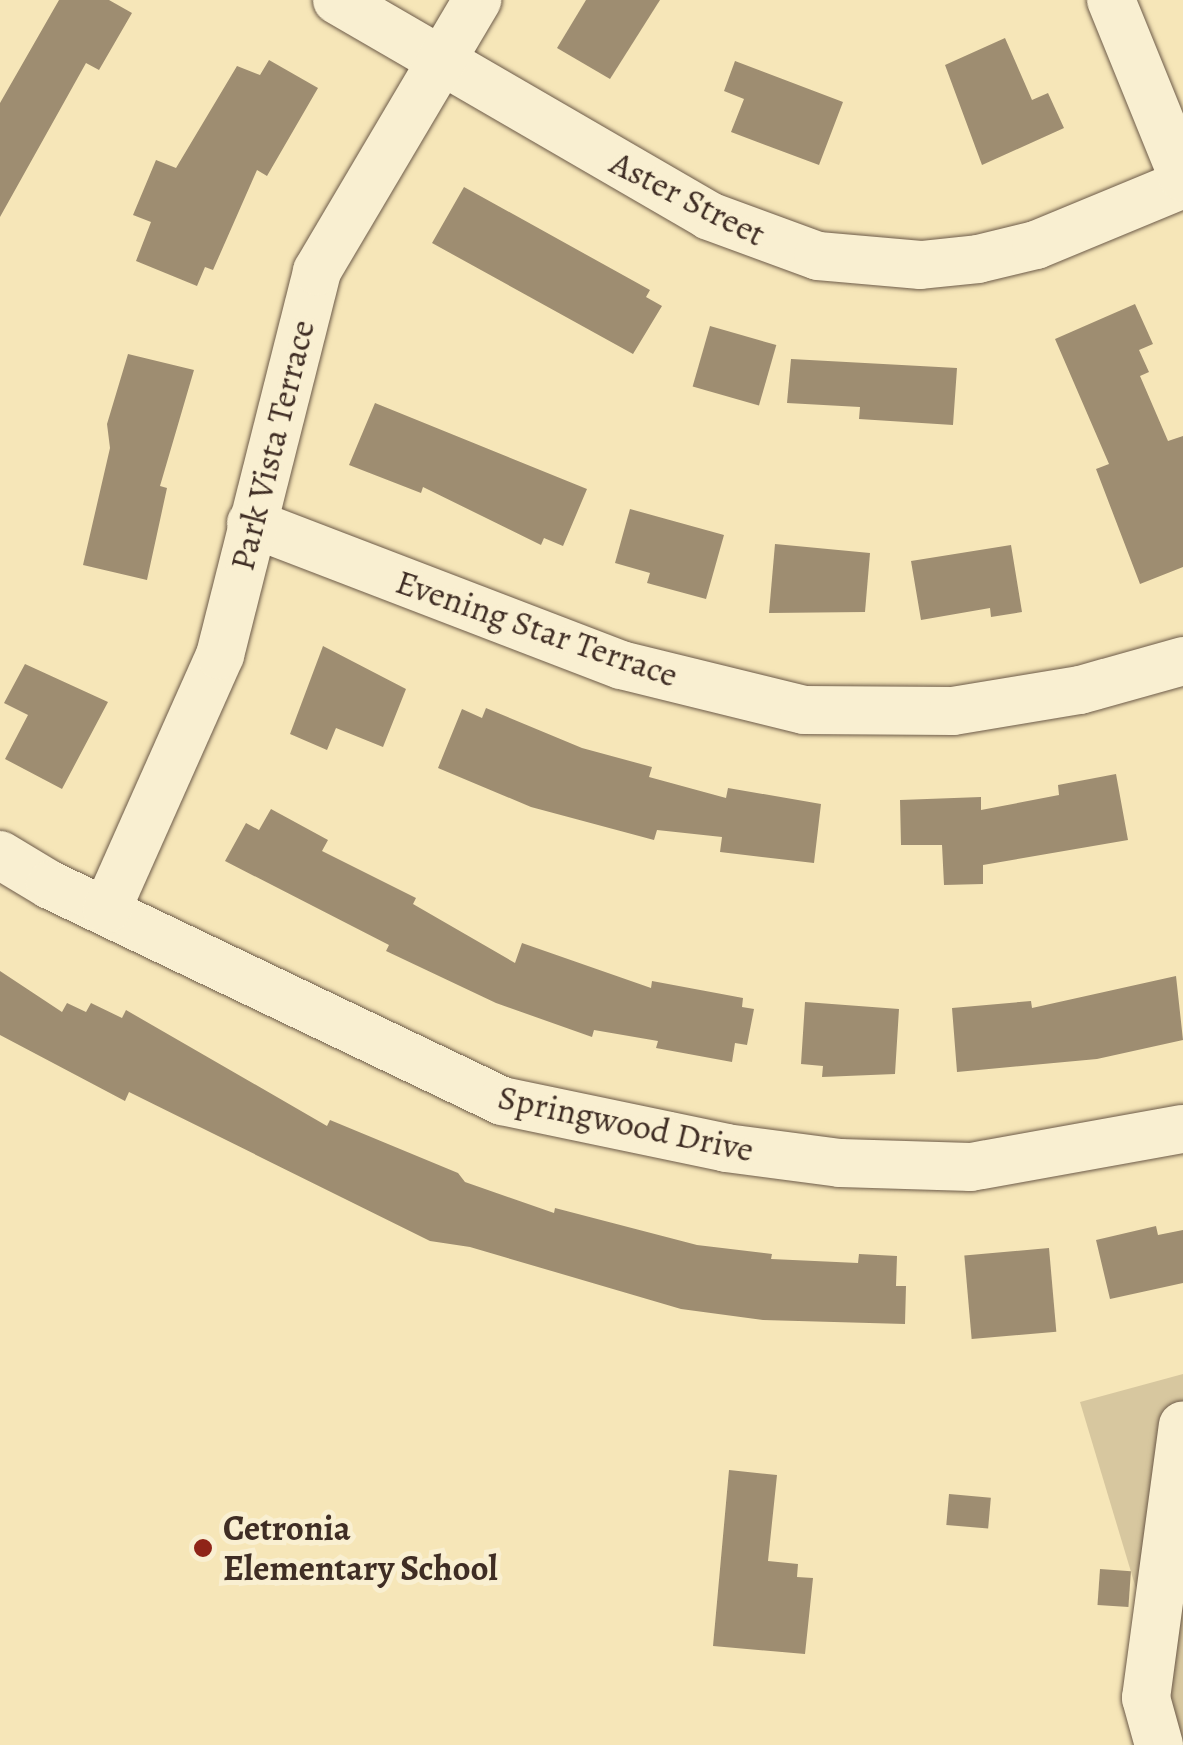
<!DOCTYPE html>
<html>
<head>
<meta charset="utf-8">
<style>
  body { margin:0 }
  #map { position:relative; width:1183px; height:1745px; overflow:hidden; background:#f6e6b8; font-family:Alegreya,serif }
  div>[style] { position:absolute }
  .green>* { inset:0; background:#d7c79f }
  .building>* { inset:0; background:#9e8d71; transform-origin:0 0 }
  .roads { filter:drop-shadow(0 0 2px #6d5b49) drop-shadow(0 0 2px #6d5b49) }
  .minor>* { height:48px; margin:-24px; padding:0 24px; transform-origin:24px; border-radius:24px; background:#f9efd1 }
  .dots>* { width:28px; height:28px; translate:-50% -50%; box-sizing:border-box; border:5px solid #f9efd1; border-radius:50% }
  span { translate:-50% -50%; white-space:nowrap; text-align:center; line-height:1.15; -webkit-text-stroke:10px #f9efd1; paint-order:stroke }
  .street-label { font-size:35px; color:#3f2d24 }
  .poi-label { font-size:35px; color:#3f2d24; font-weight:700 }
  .left { translate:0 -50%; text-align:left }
</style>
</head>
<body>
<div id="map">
  <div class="green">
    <i style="clip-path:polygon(1183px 1374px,1183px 1745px,1080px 1402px)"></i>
  </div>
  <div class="building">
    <i style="clip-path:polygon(59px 0,109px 0,132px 13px,99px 70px,86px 63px,0 217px,0 103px)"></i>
    <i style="clip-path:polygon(586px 0,660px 0,610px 79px,557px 48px)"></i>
    <i style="clip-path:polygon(1005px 38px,1032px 100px,1048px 93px,1064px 128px,982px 165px,945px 65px)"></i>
    <i style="clip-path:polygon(269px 60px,318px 88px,267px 176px,257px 170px,213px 270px,205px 267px,197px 286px,136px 261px,151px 222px,133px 215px,156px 160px,176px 168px,237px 66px,260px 75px)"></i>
    <i style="clip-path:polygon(735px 61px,843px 102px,819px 165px,731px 132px,744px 99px,724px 91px)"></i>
    <i style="clip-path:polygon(464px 187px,650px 290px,646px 297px,662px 306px,633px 354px,432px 243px)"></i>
    <i style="clip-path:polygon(1135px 304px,1153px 344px,1139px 350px,1149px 372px,1140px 376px,1168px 441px,1183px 436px,1183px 567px,1140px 584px,1096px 469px,1109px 464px,1055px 339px)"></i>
    <i style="left:710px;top:326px;width:69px;height:63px;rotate:16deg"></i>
    <i style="clip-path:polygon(128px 354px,194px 370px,160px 486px,167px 488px,147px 580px,83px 565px,110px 448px,107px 424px)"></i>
    <i style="clip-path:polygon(791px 359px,957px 368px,953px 425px,859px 419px,860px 407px,787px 403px)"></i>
    <i style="clip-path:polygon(375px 403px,587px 489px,563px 546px,544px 538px,541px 545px,423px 487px,421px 493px,349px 465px)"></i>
    <i style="clip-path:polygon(630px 509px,724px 535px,706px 599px,647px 583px,650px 573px,615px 563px)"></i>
    <i style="clip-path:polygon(775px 544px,870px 553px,865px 612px,769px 613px)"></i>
    <i style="clip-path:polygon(1011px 545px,1022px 612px,991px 617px,990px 608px,921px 620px,911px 561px)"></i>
    <i style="clip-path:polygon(323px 646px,406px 689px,383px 747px,336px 728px,327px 750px,290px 734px)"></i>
    <i style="clip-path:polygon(25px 664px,108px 702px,62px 789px,5px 759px,28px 715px,4px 703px)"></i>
    <i style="clip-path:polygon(486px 708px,582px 748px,652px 767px,649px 777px,726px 798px,728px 788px,821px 804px,814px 863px,720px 852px,722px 837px,657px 830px,654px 840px,531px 807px,438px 768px,462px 709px,482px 718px)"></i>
    <i style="clip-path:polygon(1116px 774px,1128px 840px,983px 865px,983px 884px,944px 885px,942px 845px,901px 845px,900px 800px,981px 797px,981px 810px,1059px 795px,1058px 785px)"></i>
    <i style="clip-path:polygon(271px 809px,328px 840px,322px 851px,416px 898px,413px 904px,515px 963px,522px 943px,651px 988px,652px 981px,743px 998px,742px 1007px,754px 1009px,747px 1045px,735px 1043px,732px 1062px,656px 1048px,658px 1041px,594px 1030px,592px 1037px,496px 1003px,386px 951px,389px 945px,225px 861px,246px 823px,259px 830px)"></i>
    <i style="clip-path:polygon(0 971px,62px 1012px,67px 1003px,86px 1012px,91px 1003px,122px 1018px,126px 1010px,327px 1126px,330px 1120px,458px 1173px,465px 1182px,554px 1213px,555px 1208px,697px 1245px,772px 1254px,771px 1259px,858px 1263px,859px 1254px,897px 1256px,896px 1286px,906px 1286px,905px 1324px,763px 1320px,681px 1309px,470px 1247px,430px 1241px,129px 1092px,125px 1101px,0 1035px)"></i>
    <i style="clip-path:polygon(1176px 976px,1183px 1040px,1097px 1059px,957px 1072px,952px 1008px,1031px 1001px,1032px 1008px)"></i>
    <i style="clip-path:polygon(805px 1002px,899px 1009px,895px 1074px,822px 1077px,823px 1066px,801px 1064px)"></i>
    <i style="clip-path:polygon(1156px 1226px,1158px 1235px,1183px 1230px,1183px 1283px,1110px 1299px,1096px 1240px)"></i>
    <i style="left:1049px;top:1248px;width:84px;height:85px;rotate:85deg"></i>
    <i style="clip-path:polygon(729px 1470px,777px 1475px,768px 1561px,798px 1564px,797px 1577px,813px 1578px,805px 1654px,713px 1646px)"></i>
    <i style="left:949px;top:1494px;width:42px;height:31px;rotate:5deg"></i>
    <i style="left:1100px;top:1569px;width:31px;height:36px;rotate:4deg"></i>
  </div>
  <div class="roads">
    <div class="minor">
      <i style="left:337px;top:0;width:430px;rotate:30.1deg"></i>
      <i style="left:709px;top:216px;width:116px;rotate:20.2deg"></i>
      <i style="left:818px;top:256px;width:103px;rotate:5deg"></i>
      <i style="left:921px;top:265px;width:57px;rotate:-6deg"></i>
      <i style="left:978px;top:259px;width:60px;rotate:-13.6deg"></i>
      <i style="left:1036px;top:245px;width:159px;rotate:-22.5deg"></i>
      <i style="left:1111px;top:0;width:191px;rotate:67.9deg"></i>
      <i style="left:251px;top:523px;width:396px;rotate:21deg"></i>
      <i style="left:621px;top:665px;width:188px;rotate:13.8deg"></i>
      <i style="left:804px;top:710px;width:149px;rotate:0.4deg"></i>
      <i style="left:953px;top:711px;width:129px;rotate:-9.4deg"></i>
      <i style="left:1080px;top:690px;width:107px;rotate:-15.7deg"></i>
      <i style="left:0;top:855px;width:58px;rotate:31deg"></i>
      <i style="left:50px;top:885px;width:501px;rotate:25.54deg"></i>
      <i style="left:502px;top:1101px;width:229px;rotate:11.8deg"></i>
      <i style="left:726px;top:1148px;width:115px;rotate:7.5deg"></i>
      <i style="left:840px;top:1163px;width:131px;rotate:1.7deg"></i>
      <i style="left:971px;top:1167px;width:215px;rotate:-10.2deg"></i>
      <i style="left:107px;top:909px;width:278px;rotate:-66deg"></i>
      <i style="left:220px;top:655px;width:396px;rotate:-75.8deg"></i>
      <i style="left:317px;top:271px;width:315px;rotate:-59.4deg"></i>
      <i style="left:1159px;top:1745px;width:49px;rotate:-105.5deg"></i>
      <i style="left:1146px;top:1698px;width:275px;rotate:-82.3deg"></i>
    </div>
  </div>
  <div class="dots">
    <i style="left:203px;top:1548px;background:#8f2418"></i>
  </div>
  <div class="street-label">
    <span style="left:688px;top:198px;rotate:27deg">Aster Street</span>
    <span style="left:272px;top:445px;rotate:-76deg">Park Vista Terrace</span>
    <span style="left:537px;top:628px;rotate:19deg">Evening Star Terrace</span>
    <span style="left:626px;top:1123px;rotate:12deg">Springwood Drive</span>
  </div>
  <div class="poi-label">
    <span class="left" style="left:223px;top:1548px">Cetronia<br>Elementary School</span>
  </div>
</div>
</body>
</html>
